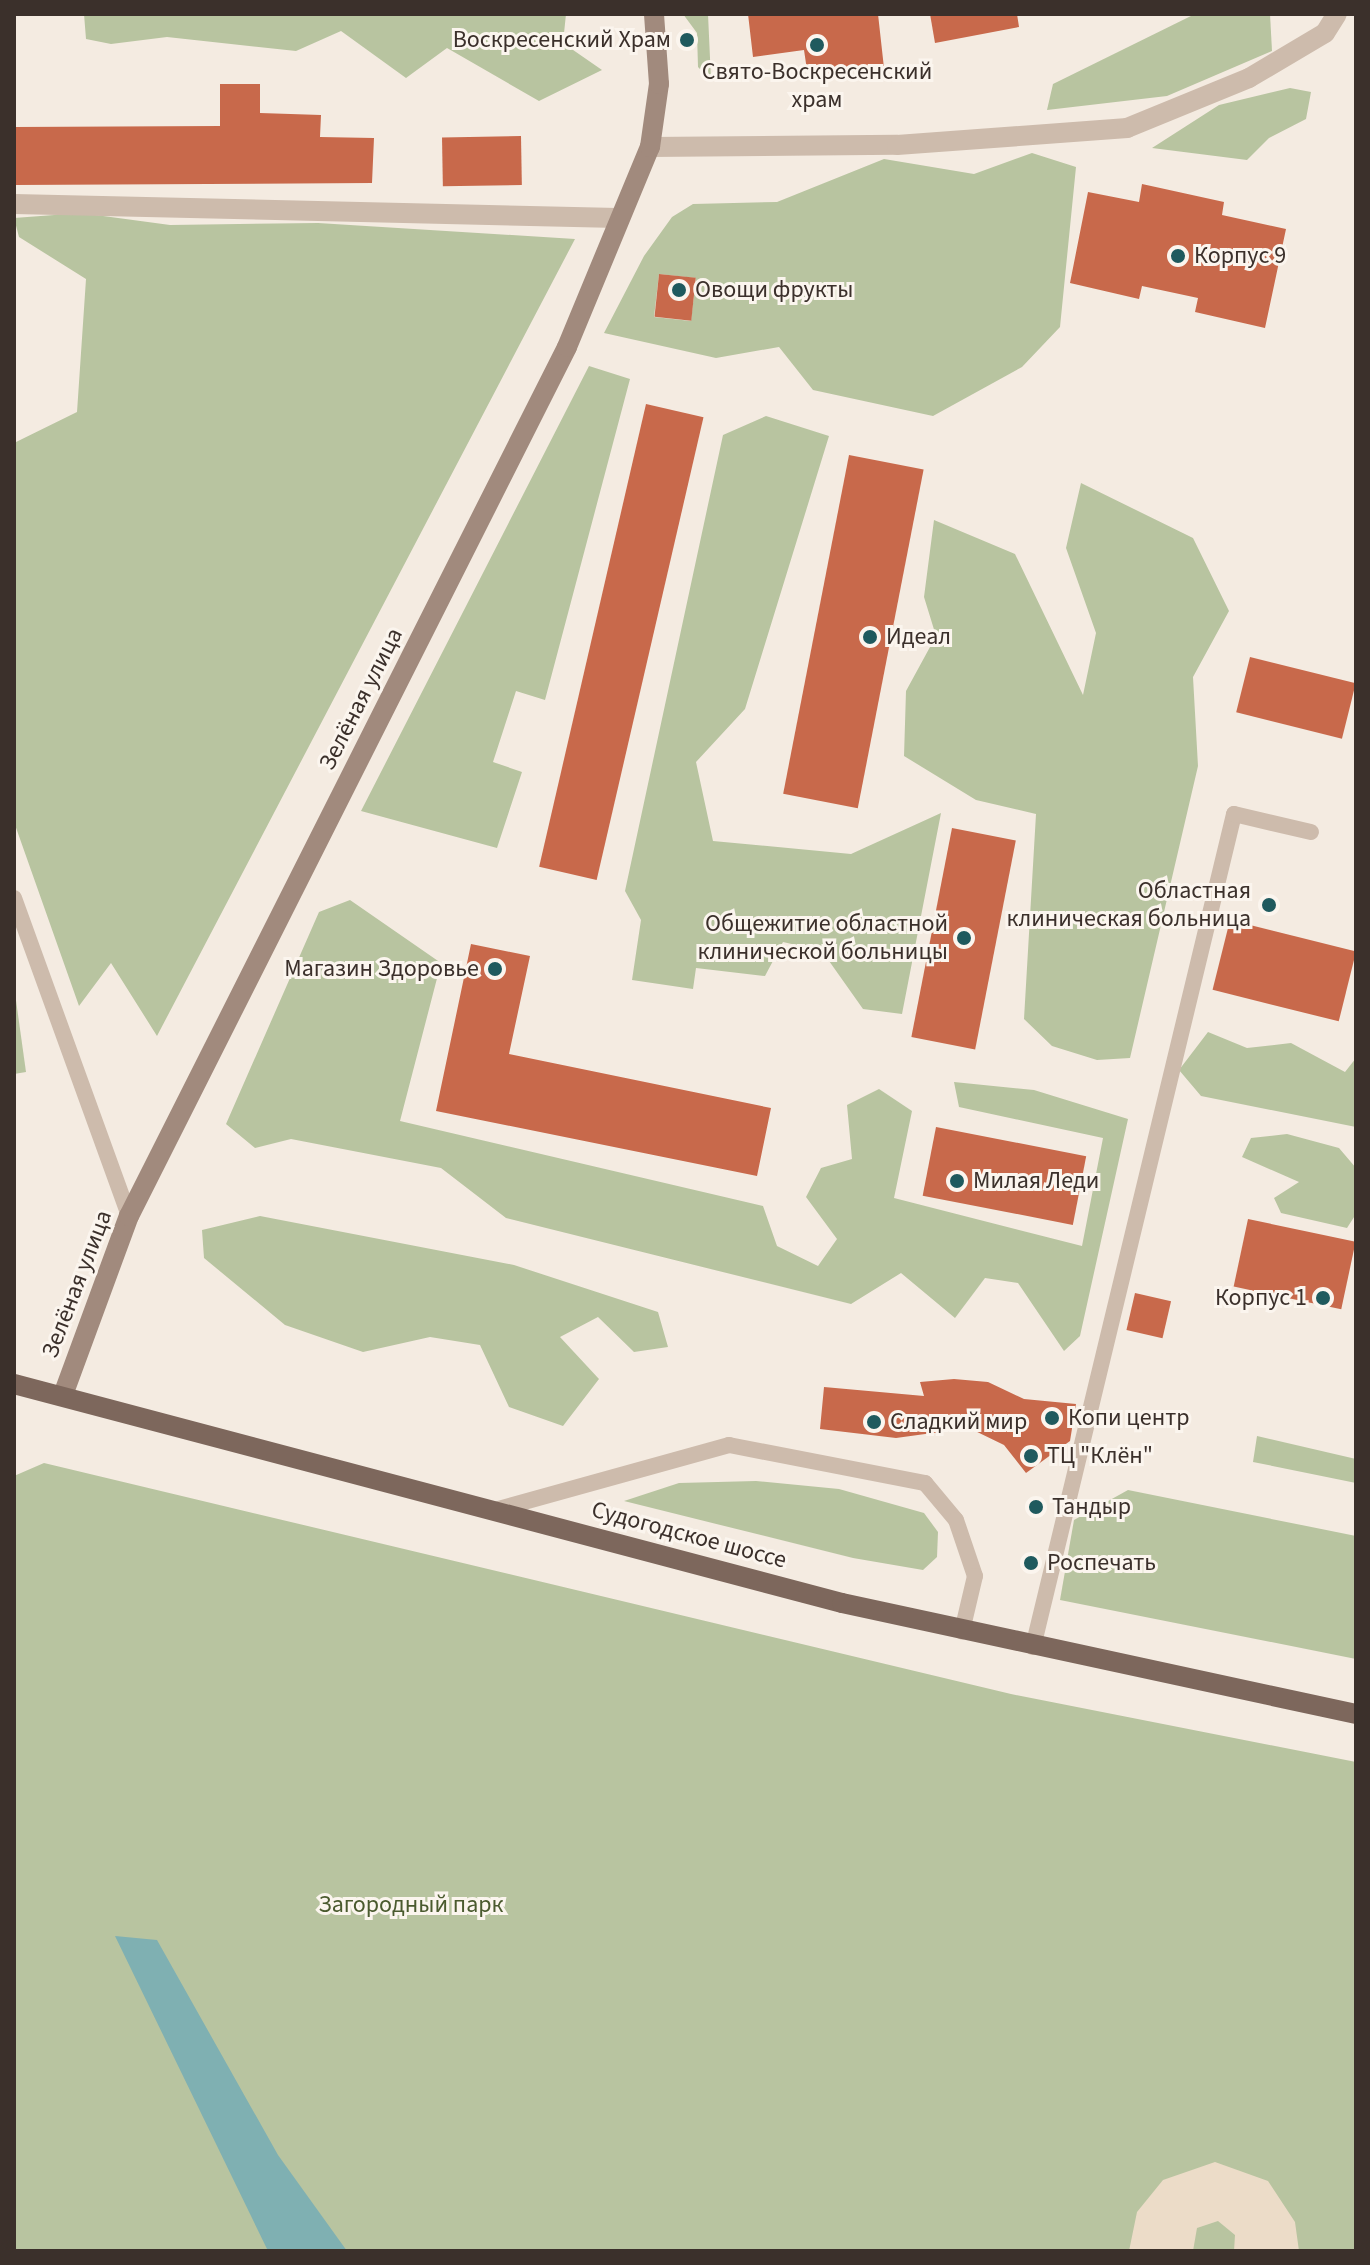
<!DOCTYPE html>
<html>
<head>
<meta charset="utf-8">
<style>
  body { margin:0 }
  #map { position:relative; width:1370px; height:2265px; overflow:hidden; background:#f4ebe1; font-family:"Source Sans 3",sans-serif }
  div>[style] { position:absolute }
  .green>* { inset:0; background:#b8c4a0 }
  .plaza>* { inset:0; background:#ecdcc8 }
  .water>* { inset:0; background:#7fb0b2 }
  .building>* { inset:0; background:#c8694b; transform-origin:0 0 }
  .lane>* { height:16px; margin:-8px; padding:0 8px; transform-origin:8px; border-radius:8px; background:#cdbbac }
  .street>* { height:20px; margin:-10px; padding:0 10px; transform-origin:10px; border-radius:10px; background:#cdbbac }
  .secondary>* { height:20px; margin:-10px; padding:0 10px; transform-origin:10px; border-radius:10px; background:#a18a7d }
  .primary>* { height:20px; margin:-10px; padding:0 10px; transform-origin:10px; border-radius:10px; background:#7d675c }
  .dots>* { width:22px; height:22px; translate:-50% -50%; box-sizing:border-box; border:4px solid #fbf5ee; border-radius:50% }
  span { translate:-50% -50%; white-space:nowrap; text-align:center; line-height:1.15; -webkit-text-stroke:6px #fbf5ee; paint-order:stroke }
  .poi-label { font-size:24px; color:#3b302b }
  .right { translate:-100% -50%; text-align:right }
  .left { translate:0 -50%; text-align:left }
  .street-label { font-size:24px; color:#3b302b }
  .park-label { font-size:24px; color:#4a5a2e }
  .frame { position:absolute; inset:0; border:16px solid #3b302b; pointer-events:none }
</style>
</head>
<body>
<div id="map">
  <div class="green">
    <i style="clip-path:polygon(84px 14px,566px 14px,563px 43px,602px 70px,539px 101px,447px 48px,406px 78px,341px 31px,296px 51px,167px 37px,111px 44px,86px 39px)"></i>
    <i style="clip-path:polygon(683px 14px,708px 14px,711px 80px,698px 67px,697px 33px)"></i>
    <i style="clip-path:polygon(1195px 14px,1270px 14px,1272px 51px,1167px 96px,1047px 110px,1053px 84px)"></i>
    <i style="clip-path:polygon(1290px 88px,1311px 92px,1306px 119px,1269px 138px,1247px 160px,1152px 148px,1219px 105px)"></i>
    <i style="clip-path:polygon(evenodd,1032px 153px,1076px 167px,1060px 327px,1022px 367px,933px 416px,813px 390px,779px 347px,716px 358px,604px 333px,644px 256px,672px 217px,693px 204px,777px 202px,884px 159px,974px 174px,1032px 153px,659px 274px,696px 278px,691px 321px,654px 317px,659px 274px)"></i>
    <i style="clip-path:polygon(81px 213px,170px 225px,318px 223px,575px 239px,157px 1036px,111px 963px,79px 1006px,14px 822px,14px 443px,77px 412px,86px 279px,19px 237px,14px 218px)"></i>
    <i style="clip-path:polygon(589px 366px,630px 379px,545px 700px,516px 691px,493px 762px,522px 772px,497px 848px,361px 811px)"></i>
    <i style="clip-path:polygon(766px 416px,829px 436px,745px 709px,696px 762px,713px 841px,851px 854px,941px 813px,902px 1014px,863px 1009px,822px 951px,783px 942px,765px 976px,696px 968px,693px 989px,632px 980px,641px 920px,625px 891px,723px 435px)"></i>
    <i style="clip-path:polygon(1081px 483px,1193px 538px,1229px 611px,1193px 677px,1198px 766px,1130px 1058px,1097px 1060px,1052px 1046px,1024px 1019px,1036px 814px,976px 800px,904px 756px,906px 691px,936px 636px,924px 597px,934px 520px,1015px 554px,1083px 695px,1096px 633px,1066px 548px)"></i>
    <i style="clip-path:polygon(350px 900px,441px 963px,400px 1121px,763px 1206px,777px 1246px,818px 1266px,837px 1239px,806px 1197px,821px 1168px,852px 1159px,847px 1105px,879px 1089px,912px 1111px,894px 1198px,1082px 1246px,1103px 1138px,959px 1107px,954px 1082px,1034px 1090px,1128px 1119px,1080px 1336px,1064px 1351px,1018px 1283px,985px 1278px,955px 1318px,901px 1273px,851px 1304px,506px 1218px,441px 1168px,291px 1139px,255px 1148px,226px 1124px,319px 912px)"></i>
    <i style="clip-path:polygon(14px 986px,26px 1072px,14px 1074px)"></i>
    <i style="clip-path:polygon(1208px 1032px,1247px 1048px,1291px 1043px,1345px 1072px,1356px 1058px,1356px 1127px,1201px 1096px,1179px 1070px)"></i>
    <i style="clip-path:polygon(1287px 1134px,1339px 1148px,1356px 1168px,1356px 1214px,1347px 1228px,1281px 1213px,1274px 1198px,1299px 1182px,1242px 1157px,1251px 1138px)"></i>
    <i style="clip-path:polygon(260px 1216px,514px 1265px,658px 1312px,668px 1347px,634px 1352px,598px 1317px,560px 1337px,599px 1379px,563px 1426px,509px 1407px,480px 1345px,430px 1337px,363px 1352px,285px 1325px,204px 1258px,202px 1230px)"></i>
    <i style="clip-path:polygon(1257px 1436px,1356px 1459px,1356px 1483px,1253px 1462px)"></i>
    <i style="clip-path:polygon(44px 1463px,1011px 1694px,1356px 1762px,1356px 2251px,14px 2251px,14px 1476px)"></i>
    <i style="clip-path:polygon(756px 1481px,839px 1489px,924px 1513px,938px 1532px,937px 1557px,923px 1570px,853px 1558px,624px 1501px,679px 1483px)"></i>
    <i style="clip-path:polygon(1128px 1490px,1356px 1536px,1356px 1659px,1060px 1600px,1074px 1520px)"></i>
  </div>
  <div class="plaza">
    <i style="clip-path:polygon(1215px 2162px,1268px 2181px,1295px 2222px,1299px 2251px,1234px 2251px,1235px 2235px,1218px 2221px,1197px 2228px,1193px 2251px,1129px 2251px,1137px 2212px,1163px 2180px)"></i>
  </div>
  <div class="water">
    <i style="clip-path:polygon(115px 1936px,157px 1940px,278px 2155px,347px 2251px,268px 2251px)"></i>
  </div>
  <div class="building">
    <i style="clip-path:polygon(748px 14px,878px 14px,884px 68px,808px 77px,804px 50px,753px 57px)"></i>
    <i style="clip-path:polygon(930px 14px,1017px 14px,1019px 27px,935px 43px)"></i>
    <i style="clip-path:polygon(220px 84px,260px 84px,260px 113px,321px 115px,320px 137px,374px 138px,372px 183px,14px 185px,14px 127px,220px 126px)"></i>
    <i style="left:521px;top:136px;width:49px;height:79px;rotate:89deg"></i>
    <i style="clip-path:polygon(1142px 184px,1224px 202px,1222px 215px,1286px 229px,1265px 328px,1195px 312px,1198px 298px,1142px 286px,1139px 299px,1070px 283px,1088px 192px,1139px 202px)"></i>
    <i style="left:659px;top:274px;width:37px;height:43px;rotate:6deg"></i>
    <i style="left:646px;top:404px;width:59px;height:475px;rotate:13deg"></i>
    <i style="left:849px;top:455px;width:76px;height:345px;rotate:11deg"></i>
    <i style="left:1250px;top:657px;width:109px;height:57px;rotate:14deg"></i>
    <i style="left:952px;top:828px;width:65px;height:213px;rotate:11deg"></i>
    <i style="left:1230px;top:920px;width:130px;height:72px;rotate:14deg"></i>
    <i style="clip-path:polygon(471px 944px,530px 956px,509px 1054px,771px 1108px,757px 1176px,436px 1111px)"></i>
    <i style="left:936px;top:1127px;width:153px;height:70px;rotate:11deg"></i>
    <i style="left:1248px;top:1219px;width:110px;height:69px;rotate:12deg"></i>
    <i style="left:1135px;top:1293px;width:37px;height:38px;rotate:13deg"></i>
    <i style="clip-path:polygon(954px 1379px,988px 1382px,1024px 1399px,1076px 1404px,1070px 1441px,1026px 1473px,1004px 1445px,969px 1428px,896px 1438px,820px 1429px,824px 1387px,924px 1396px,920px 1382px)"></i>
  </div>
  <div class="lane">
    <i style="left:14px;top:898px;width:338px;rotate:70.1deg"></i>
    <i style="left:495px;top:1510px;width:243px;rotate:-15.5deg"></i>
    <i style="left:729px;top:1445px;width:200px;rotate:11deg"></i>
    <i style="left:925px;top:1483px;width:48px;rotate:50deg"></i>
    <i style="left:956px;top:1520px;width:59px;rotate:71.3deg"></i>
    <i style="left:975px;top:1576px;width:57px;rotate:103.3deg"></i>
    <i style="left:1033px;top:1647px;width:857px;rotate:-76.43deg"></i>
    <i style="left:1234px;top:814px;width:79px;rotate:13.2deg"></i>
  </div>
  <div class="street">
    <i style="left:650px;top:147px;width:247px;rotate:-0.5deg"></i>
    <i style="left:897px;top:145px;width:231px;rotate:-4.2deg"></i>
    <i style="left:1127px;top:128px;width:132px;rotate:-22.3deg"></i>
    <i style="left:1249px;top:78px;width:88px;rotate:-30.6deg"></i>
    <i style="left:1325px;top:33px;width:22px;rotate:-58deg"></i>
    <i style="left:14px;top:204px;width:604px;rotate:1.33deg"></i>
  </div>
  <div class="secondary">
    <i style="left:63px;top:1395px;width:191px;rotate:-69.8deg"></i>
    <i style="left:129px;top:1216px;width:973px;rotate:-63.25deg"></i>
    <i style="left:567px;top:347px;width:217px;rotate:-67.5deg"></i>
    <i style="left:650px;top:147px;width:64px;rotate:-81.9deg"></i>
    <i style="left:659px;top:84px;width:70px;rotate:-94.1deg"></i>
  </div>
  <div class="primary">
    <i style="left:14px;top:1384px;width:856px;rotate:14.82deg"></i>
    <i style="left:842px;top:1603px;width:526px;rotate:12.19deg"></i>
  </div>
  <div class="dots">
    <i style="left:687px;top:40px;background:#1f5a5e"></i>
    <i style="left:817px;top:45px;background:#1f5a5e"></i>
    <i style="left:1178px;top:256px;background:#1f5a5e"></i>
    <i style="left:679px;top:290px;background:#1f5a5e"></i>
    <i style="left:870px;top:637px;background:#1f5a5e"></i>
    <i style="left:1269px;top:905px;background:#1f5a5e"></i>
    <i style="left:964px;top:938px;background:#1f5a5e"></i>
    <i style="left:495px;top:969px;background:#1f5a5e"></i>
    <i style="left:957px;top:1181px;background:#1f5a5e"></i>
    <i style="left:1323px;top:1298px;background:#1f5a5e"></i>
    <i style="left:1052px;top:1418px;background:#1f5a5e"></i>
    <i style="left:874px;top:1422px;background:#1f5a5e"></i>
    <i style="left:1031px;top:1456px;background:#1f5a5e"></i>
    <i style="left:1036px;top:1507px;background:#1f5a5e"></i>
    <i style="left:1031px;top:1563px;background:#1f5a5e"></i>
  </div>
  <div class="poi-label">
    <span class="right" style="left:671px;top:40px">Воскресенский Храм</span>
    <span style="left:817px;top:86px">Свято-Воскресенский<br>храм</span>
    <span class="left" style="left:1194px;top:256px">Корпус 9</span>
    <span class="left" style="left:695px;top:290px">Овощи фрукты</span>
    <span class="left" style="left:886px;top:637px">Идеал</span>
    <span class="right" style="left:1251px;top:905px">Областная<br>клиническая больница</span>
    <span class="right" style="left:948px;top:938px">Общежитие областной<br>клинической больницы</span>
    <span class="right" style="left:479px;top:969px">Магазин Здоровье</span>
    <span class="left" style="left:973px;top:1181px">Милая Леди</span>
    <span class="right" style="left:1307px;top:1298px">Корпус 1</span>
    <span class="left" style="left:1068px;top:1418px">Копи центр</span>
    <span class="left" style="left:890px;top:1422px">Сладкий мир</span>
    <span class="left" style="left:1047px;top:1456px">ТЦ "Клён"</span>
    <span class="left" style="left:1052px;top:1507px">Тандыр</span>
    <span class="left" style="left:1047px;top:1563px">Роспечать</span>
  </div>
  <div class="street-label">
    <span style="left:361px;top:699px;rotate:-63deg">Зелёная улица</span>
    <span style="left:77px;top:1284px;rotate:-69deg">Зелёная улица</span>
    <span style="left:689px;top:1535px;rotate:15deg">Судогодское шоссе</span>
  </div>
  <div class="park-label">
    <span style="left:411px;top:1905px">Загородный парк</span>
  </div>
  <div class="frame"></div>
</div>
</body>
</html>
